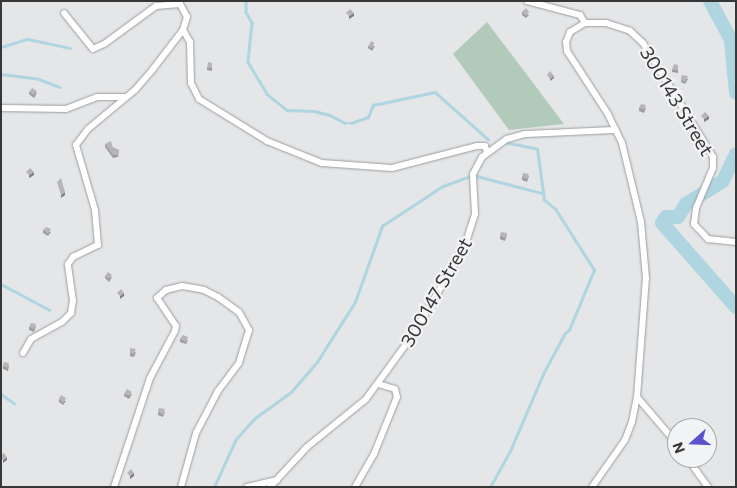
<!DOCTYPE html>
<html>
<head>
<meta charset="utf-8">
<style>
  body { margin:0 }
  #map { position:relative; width:737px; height:488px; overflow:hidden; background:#e4e6e8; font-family:Commissioner,sans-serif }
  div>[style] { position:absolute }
  .green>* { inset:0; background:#b2caba }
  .stream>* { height:2.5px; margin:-1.25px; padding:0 1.25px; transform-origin:1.25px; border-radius:1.25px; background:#afd6e0 }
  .river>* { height:14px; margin:-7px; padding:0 7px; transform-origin:7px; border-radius:7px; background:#afd6e0 }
  .roads { filter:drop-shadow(0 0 1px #9b9c9e) drop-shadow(0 0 1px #9b9c9e) }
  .street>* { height:6px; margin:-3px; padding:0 3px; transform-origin:3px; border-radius:3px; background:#fff }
  .wall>* { inset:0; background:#9d9d9e }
  .shaded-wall>* { inset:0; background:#7f7f81 }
  .building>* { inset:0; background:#b6b6b8; transform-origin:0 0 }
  span { translate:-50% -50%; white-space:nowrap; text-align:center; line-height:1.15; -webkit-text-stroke:4.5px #f2f3f5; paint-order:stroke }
  .street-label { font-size:19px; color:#373738 }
  .frame { position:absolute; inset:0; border:2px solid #373738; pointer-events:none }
  .north { position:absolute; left:667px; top:418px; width:50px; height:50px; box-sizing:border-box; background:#f2f3f5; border:1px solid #a7a8a9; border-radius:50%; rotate:250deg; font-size:14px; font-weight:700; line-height:20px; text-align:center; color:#373738 }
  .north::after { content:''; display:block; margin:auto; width:18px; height:22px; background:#5853cb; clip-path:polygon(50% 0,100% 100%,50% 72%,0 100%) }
</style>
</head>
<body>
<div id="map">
  <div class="green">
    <i style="clip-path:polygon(487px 22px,564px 124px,509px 130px,453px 54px)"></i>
  </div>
  <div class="stream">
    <i style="left:246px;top:1px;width:11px;rotate:90deg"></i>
    <i style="left:246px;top:12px;width:13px;rotate:61deg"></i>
    <i style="left:252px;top:23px;width:39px;rotate:96deg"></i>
    <i style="left:248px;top:62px;width:37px;rotate:59deg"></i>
    <i style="left:267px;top:94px;width:26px;rotate:39deg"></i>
    <i style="left:287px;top:110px;width:27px;rotate:2deg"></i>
    <i style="left:314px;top:111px;width:16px;rotate:14deg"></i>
    <i style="left:330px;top:115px;width:17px;rotate:28deg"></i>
    <i style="left:345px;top:123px;width:6px"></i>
    <i style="left:351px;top:123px;width:18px;rotate:-19deg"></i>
    <i style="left:368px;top:117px;width:13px;rotate:-67deg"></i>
    <i style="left:373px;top:105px;width:63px;rotate:-11.8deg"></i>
    <i style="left:435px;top:92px;width:71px;rotate:41.6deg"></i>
    <i style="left:1px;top:47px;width:28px;rotate:-17deg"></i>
    <i style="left:28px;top:39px;width:43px;rotate:12.1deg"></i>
    <i style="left:1px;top:74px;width:38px;rotate:7deg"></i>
    <i style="left:39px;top:79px;width:22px;rotate:21deg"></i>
    <i style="left:477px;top:176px;width:67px;rotate:14.7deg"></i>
    <i style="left:1px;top:284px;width:55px;rotate:28deg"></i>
    <i style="left:1px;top:394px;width:16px;rotate:35deg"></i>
    <i style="left:214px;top:487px;width:53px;rotate:-65.4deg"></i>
    <i style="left:236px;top:439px;width:28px;rotate:-48deg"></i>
    <i style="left:255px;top:418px;width:44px;rotate:-35.8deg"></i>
    <i style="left:291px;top:392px;width:40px;rotate:-49deg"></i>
    <i style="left:317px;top:362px;width:71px;rotate:-57.7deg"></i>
    <i style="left:355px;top:302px;width:81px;rotate:-70.4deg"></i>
    <i style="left:382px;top:226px;width:73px;rotate:-33.3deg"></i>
    <i style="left:443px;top:186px;width:27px;rotate:-20deg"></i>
    <i style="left:490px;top:487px;width:41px;rotate:-60.9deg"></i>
    <i style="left:510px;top:451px;width:86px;rotate:-66.7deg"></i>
    <i style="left:544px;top:372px;width:44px;rotate:-61.7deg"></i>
    <i style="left:565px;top:333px;width:5px;rotate:-37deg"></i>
    <i style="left:569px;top:330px;width:65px;rotate:-67.4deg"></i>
    <i style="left:594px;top:270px;width:72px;rotate:-122.6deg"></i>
    <i style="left:555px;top:209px;width:14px;rotate:-141deg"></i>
    <i style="left:544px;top:200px;width:51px;rotate:-97.8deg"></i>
    <i style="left:537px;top:149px;width:31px;rotate:-169deg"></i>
  </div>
  <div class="river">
    <i style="left:710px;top:1px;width:44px;rotate:61.7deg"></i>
    <i style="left:731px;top:40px;width:53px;rotate:84.6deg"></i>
    <i style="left:736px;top:154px;width:30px;rotate:116deg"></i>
    <i style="left:723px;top:181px;width:44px;rotate:148.1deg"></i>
    <i style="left:686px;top:204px;width:15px;rotate:122deg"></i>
    <i style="left:678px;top:217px;width:12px;rotate:180deg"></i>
    <i style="left:666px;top:217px;width:7px;rotate:124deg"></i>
    <i style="left:662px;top:223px;width:112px;rotate:48.6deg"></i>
  </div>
  <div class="roads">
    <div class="street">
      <i style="left:527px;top:1px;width:55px;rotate:14.8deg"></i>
      <i style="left:580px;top:15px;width:9px;rotate:58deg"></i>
      <i style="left:183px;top:30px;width:14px;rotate:60deg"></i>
      <i style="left:190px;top:42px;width:41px;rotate:88.6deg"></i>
      <i style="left:191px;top:83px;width:18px;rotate:63deg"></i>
      <i style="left:199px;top:99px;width:80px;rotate:31.7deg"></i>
      <i style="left:267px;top:141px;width:59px;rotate:21.8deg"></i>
      <i style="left:322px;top:163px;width:70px;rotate:4.1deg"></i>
      <i style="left:392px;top:168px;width:88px;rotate:-14.5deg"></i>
      <i style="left:477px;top:146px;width:8px"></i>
      <i style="left:485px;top:146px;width:6px;rotate:72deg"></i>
      <i style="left:1px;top:108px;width:65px;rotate:0.9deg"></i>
      <i style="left:66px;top:109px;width:33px;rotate:-21deg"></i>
      <i style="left:97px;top:97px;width:29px"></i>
      <i style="left:23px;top:353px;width:16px;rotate:-60deg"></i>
      <i style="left:31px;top:339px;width:35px;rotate:-29deg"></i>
      <i style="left:62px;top:322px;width:13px;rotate:-45deg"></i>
      <i style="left:71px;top:313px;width:12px;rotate:-81deg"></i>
      <i style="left:73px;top:301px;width:37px;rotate:-98deg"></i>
      <i style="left:68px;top:264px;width:9px;rotate:-54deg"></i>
      <i style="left:73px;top:257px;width:28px;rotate:-26deg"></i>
      <i style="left:98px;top:245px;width:35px;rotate:-95deg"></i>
      <i style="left:95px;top:210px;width:68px;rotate:-106.3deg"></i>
      <i style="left:76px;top:145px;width:20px;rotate:-53deg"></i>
      <i style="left:88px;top:129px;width:61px;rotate:-39.7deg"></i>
      <i style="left:135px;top:90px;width:28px;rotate:-49deg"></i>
      <i style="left:153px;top:69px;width:49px;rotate:-52.4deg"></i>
      <i style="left:183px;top:30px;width:14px;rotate:-73deg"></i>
      <i style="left:187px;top:17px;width:15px;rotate:-118deg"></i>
      <i style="left:180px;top:4px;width:24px;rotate:175deg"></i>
      <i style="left:156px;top:6px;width:64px;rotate:143.8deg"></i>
      <i style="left:104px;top:44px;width:12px;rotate:156deg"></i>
      <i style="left:93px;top:49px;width:46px;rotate:-128.9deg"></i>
      <i style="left:637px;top:397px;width:62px;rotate:49.6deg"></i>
      <i style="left:687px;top:458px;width:36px;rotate:54deg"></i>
      <i style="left:114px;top:487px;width:115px;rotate:-71.7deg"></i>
      <i style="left:150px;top:378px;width:53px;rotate:-62deg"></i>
      <i style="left:175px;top:331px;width:5px;rotate:-79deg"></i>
      <i style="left:176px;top:326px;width:34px;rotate:-124deg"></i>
      <i style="left:157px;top:298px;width:12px;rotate:-42deg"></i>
      <i style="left:166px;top:290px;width:16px;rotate:-14deg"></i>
      <i style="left:182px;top:286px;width:22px;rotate:10deg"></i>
      <i style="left:204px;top:290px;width:16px;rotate:27deg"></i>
      <i style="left:218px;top:297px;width:26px;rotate:36deg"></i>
      <i style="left:239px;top:312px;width:21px;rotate:61deg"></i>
      <i style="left:249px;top:330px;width:34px;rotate:107deg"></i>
      <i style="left:239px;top:363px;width:35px;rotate:127deg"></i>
      <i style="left:218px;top:391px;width:47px;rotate:117.6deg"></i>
      <i style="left:196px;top:433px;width:56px;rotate:105.5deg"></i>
      <i style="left:247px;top:487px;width:31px;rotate:-13deg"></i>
      <i style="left:270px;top:487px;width:54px;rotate:-47.2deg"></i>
      <i style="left:307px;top:447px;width:76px;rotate:-39.1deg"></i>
      <i style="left:366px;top:399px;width:78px;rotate:-53.9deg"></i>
      <i style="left:412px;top:336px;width:102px;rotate:-59.4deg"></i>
      <i style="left:464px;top:248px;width:36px;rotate:-72deg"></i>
      <i style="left:475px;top:214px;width:40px;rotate:-92.9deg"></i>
      <i style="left:473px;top:174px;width:19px;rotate:-62deg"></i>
      <i style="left:482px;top:157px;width:31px;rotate:-36deg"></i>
      <i style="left:507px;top:139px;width:18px;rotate:-16deg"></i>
      <i style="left:524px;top:134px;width:92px;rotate:-2.5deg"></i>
      <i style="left:355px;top:487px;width:38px;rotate:-60deg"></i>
      <i style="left:374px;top:454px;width:61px;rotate:-68deg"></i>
      <i style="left:397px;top:397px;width:8px;rotate:-104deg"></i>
      <i style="left:395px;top:389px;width:17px;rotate:-163deg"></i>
      <i style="left:592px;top:487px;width:57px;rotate:-54.9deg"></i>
      <i style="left:625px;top:440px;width:19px;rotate:-69deg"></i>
      <i style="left:632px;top:422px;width:25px;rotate:-79deg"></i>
      <i style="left:637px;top:397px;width:119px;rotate:-85.7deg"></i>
      <i style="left:646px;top:278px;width:56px;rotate:-95.1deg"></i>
      <i style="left:641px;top:222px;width:81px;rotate:-103.5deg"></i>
      <i style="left:622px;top:143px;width:32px;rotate:-116deg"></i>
      <i style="left:608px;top:114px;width:75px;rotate:-123.1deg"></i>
      <i style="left:567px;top:51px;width:9px;rotate:-96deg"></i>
      <i style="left:566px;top:42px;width:11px;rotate:-68deg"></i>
      <i style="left:570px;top:32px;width:17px;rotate:-31deg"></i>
      <i style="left:585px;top:23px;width:21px"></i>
      <i style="left:606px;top:23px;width:25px;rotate:18deg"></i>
      <i style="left:630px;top:31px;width:18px;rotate:43deg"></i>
      <i style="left:643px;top:43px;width:134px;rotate:58.4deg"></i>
      <i style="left:713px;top:157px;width:11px;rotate:90deg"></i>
      <i style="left:713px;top:168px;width:43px;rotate:113deg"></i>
      <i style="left:696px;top:208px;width:16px;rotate:97deg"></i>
      <i style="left:694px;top:224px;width:21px;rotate:47deg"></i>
      <i style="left:708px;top:239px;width:28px;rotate:6deg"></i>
    </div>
  </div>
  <div class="wall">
    <i style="clip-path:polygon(522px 12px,529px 15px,526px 18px,522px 15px)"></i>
    <i style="clip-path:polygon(368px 46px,375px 46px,372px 51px,368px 48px)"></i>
    <i style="clip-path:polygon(678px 65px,678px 73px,672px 72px,672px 70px)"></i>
    <i style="clip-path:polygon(207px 68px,212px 68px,212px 71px,207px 70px)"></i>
    <i style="clip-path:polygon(682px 75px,688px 79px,685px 84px,681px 82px)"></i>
    <i style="clip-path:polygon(29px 92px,37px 93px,34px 98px,29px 94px)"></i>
    <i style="clip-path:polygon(639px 108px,646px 108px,644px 113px,639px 111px)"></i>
    <i style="clip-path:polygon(105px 144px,119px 150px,118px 157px,113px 158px,105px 147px)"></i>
    <i style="clip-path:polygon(529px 176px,527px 182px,522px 180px,522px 177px)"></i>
    <i style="clip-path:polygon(43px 230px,51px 232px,48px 236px,43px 233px)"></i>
    <i style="clip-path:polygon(507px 235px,505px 241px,500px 239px,500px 236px)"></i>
    <i style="clip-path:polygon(105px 276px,112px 277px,109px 282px,105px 278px)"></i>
    <i style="clip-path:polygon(36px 326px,34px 332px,29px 330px,29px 327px)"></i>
    <i style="clip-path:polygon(180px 339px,188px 340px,186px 344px,180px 342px)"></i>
    <i style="clip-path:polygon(136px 352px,134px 357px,130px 356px,130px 353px)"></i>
    <i style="clip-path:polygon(3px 366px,9px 366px,8px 371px,3px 369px)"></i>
    <i style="clip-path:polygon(124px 394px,132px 394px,129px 399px,124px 396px)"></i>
    <i style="clip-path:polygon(59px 399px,66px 401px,63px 405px,59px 402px)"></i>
    <i style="clip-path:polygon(158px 412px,165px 412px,163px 417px,158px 415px)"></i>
  </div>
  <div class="shaded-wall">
    <i style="clip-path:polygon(354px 13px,354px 16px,349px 19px,349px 16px)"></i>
    <i style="clip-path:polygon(554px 76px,554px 78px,550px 81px,550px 79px)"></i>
    <i style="clip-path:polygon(709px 116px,709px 119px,704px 122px,704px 119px)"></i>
    <i style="clip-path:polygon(34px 172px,34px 175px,29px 178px,29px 175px)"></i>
    <i style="clip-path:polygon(65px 192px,65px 195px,61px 198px,61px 195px)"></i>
    <i style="clip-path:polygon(124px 293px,124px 296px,120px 299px,120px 296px)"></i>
    <i style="clip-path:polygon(7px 457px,7px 460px,3px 463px,3px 460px)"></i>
    <i style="clip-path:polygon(134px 473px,134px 476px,130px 479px,130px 476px)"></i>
  </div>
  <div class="building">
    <i style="clip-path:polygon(526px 8px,529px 12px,526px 16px,522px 12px)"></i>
    <i style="clip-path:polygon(350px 9px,354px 13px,349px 16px,346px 13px)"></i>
    <i style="left:371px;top:41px;width:4px;height:6px;rotate:27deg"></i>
    <i style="clip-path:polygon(208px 62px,212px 63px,212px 68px,207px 68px)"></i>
    <i style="clip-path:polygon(674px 64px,678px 65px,678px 70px,672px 70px)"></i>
    <i style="clip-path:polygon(550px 71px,554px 76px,550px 79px,547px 75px)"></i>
    <i style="clip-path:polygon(682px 75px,688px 76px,685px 82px,681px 79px)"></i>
    <i style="clip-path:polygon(32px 88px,37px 91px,34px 95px,29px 92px)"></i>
    <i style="clip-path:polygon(641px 104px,646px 105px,644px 110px,639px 108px)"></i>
    <i style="clip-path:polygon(705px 112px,709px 116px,704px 119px,701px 116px)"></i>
    <i style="clip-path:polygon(111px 141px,113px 148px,119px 150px,118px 155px,113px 155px,105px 144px)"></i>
    <i style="clip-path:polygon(30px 168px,34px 172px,29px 175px,26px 172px)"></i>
    <i style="clip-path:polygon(523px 173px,529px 174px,527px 179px,522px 177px)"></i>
    <i style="clip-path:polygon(61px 178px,65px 192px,61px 195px,57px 182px)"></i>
    <i style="clip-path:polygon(46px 227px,51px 229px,48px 234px,43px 230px)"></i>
    <i style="clip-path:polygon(501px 232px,507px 233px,505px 238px,500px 236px)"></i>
    <i style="left:108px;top:272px;width:5px;height:5px;rotate:37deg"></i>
    <i style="clip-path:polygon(121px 289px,124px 293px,120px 296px,117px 293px)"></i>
    <i style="clip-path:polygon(31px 323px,36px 324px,34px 329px,29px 327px)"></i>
    <i style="clip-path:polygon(183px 335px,188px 337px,186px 342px,180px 339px)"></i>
    <i style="clip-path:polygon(130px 348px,136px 349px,134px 354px,130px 353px)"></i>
    <i style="clip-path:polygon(4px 362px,9px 363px,8px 368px,3px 366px)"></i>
    <i style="clip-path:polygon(127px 389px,132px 392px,129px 396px,124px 394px)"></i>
    <i style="clip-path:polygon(61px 395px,66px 398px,63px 403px,59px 399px)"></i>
    <i style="clip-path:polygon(159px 408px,165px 409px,163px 415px,158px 412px)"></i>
    <i style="clip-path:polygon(4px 453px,7px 457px,3px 460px,1px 459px,1px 455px)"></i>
    <i style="clip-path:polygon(131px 469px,134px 473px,130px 476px,127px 473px)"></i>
  </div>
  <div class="street-label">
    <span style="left:677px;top:101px;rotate:59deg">300143 Street</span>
    <span style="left:436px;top:292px;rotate:-60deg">300147 Street</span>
  </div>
  <div class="frame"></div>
  <div class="north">N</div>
</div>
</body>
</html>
